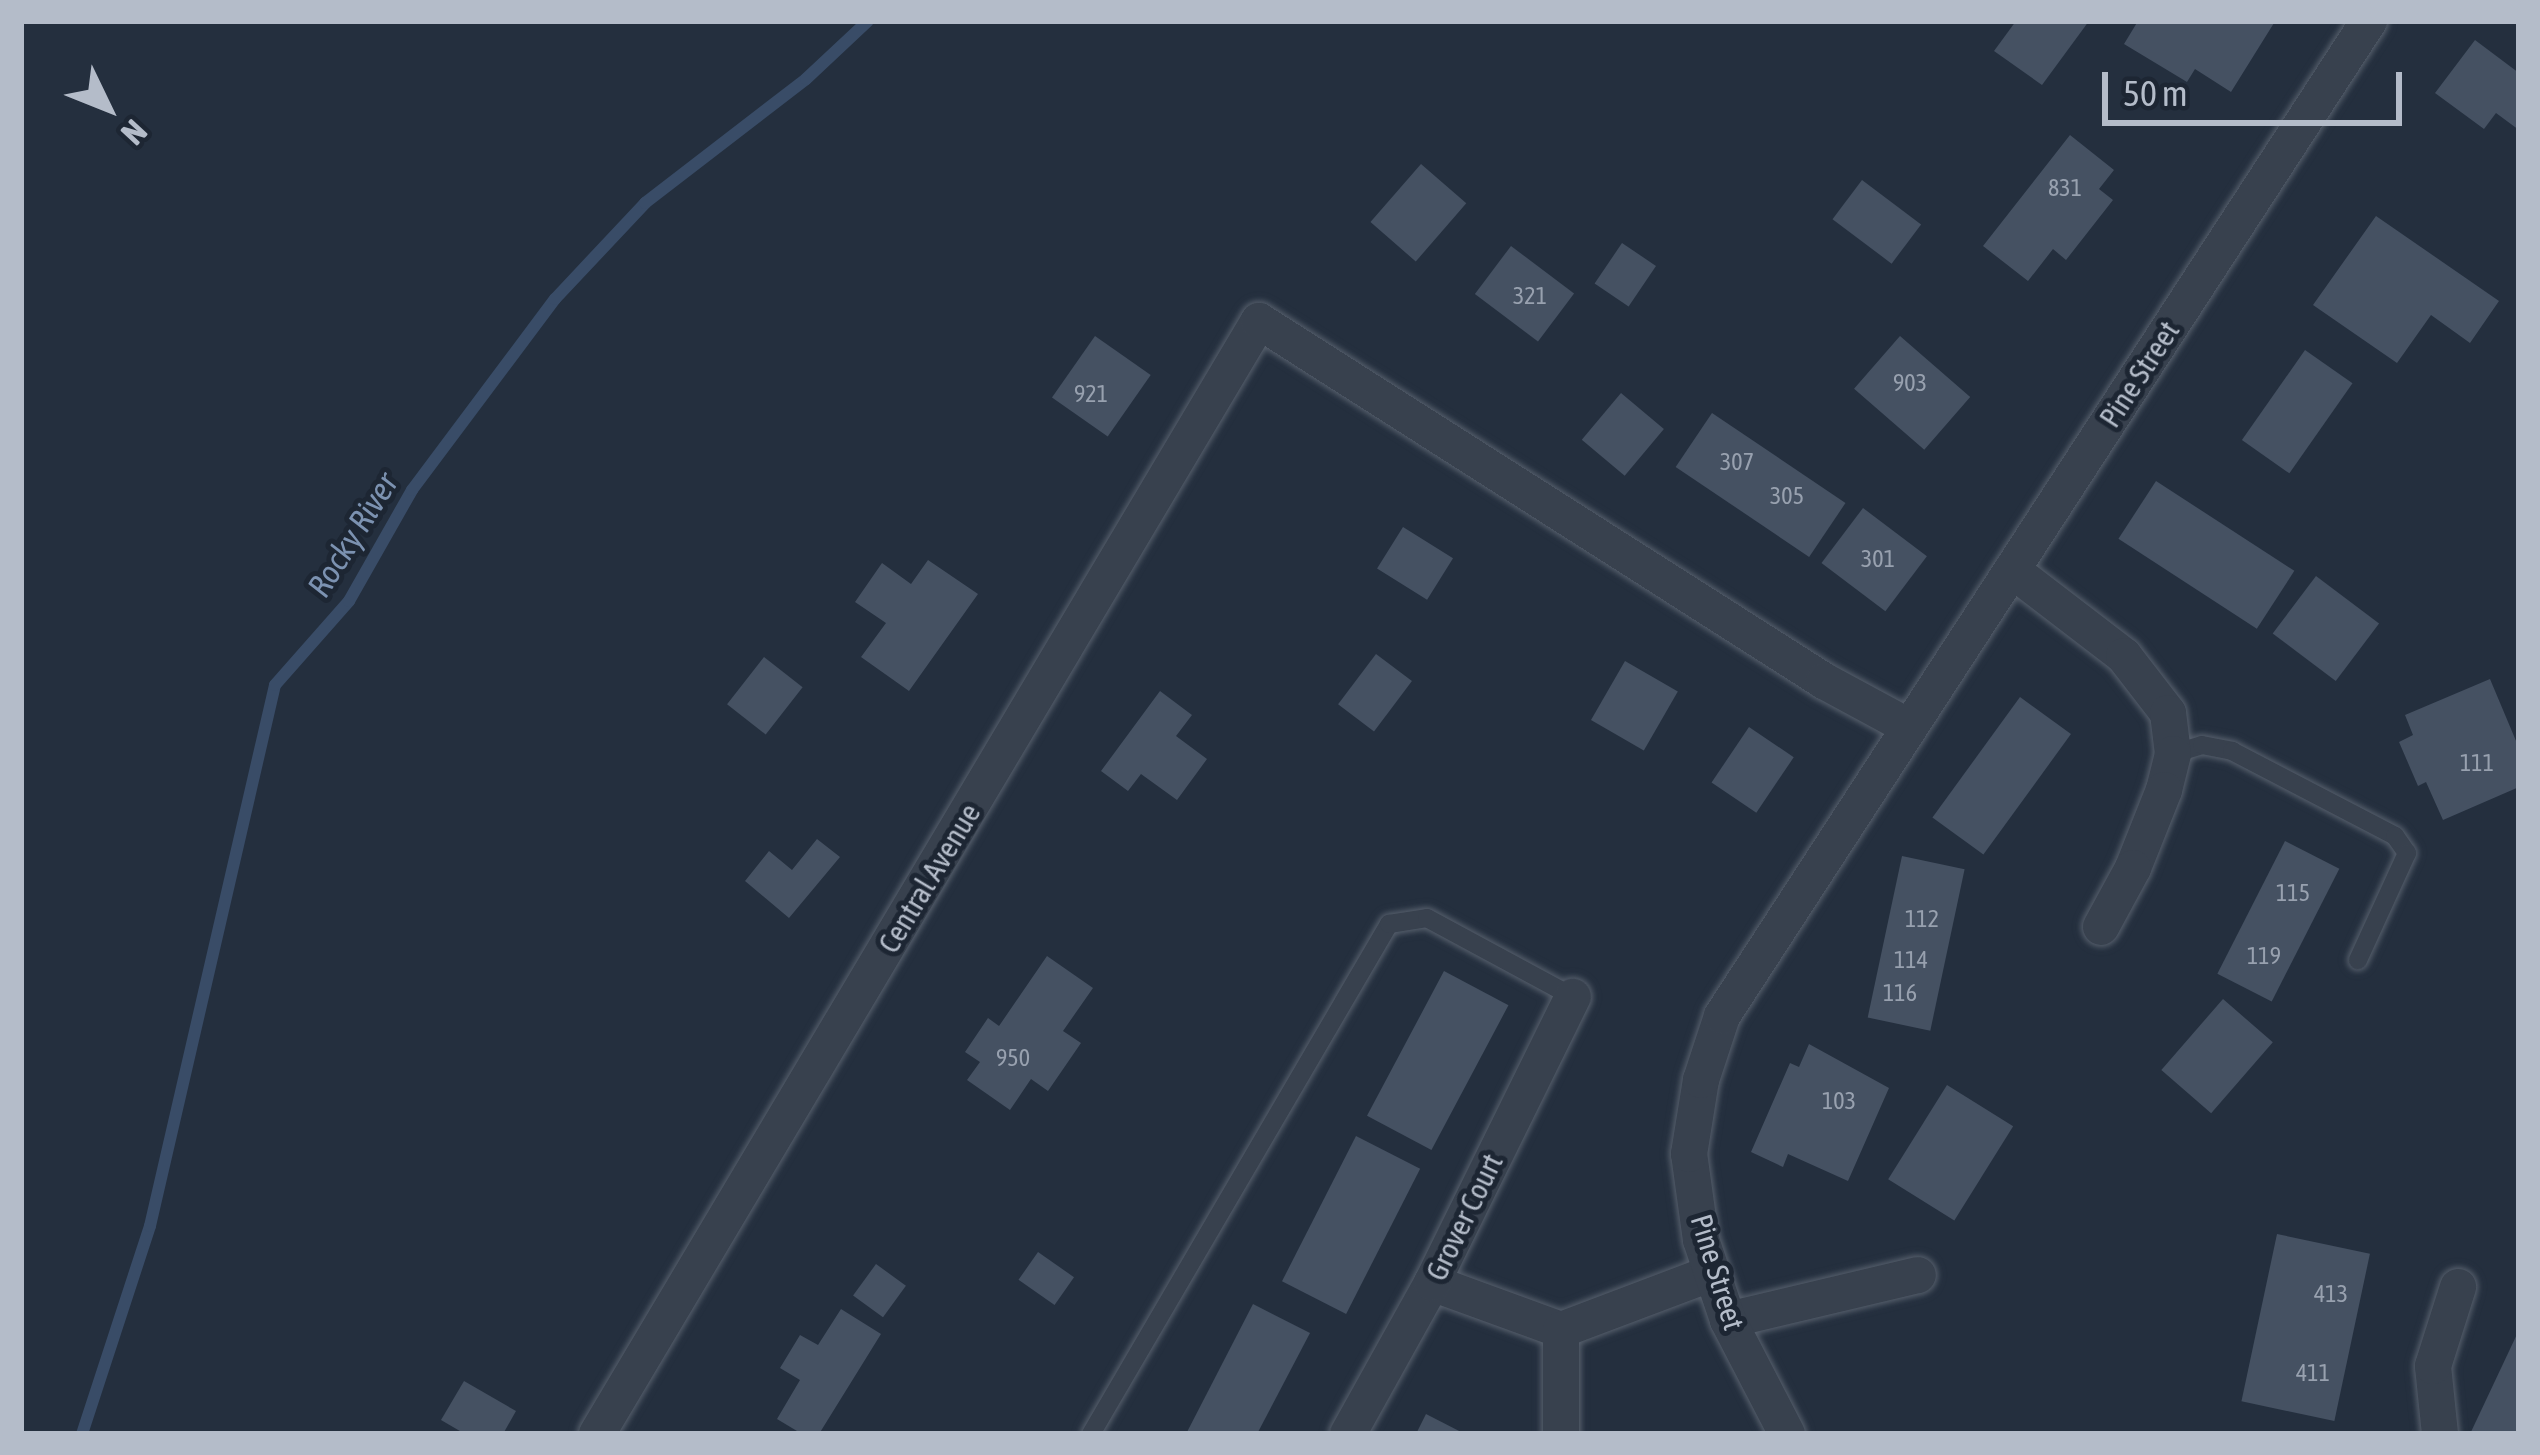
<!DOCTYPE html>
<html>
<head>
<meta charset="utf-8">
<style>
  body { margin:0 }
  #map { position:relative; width:2540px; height:1455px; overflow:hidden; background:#242f3e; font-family:"Asap Condensed",sans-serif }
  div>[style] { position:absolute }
  .stream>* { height:12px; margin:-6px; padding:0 6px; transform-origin:6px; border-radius:6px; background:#394c67 }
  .building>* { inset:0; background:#455162; transform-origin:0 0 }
  .roads { filter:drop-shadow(0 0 3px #565f6c) drop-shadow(0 0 3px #565f6c) }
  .service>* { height:18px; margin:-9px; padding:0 9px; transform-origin:9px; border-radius:9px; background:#38414e }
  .minor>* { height:36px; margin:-18px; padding:0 18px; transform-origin:18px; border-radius:18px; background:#38414e }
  span { translate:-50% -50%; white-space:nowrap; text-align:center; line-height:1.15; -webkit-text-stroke:10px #1d2633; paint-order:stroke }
  .number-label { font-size:24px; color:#98a1af }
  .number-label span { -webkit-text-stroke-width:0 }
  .street-label { font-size:30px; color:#b4bcc9 }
  .water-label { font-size:33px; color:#7c92b1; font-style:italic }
  .frame { position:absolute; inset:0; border:24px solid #b4bcc9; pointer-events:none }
  .north { position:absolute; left:48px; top:48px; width:120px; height:120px; -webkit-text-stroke:9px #1d2633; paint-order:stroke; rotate:133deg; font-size:33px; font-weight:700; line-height:48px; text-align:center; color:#b4bcc9 }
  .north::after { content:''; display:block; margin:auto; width:42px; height:54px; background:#b4bcc9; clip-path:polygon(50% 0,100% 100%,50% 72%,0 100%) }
  .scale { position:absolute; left:2102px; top:72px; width:300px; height:54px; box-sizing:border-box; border:6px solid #b4bcc9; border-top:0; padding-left:15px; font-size:36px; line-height:42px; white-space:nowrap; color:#b4bcc9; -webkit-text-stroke:9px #1d2633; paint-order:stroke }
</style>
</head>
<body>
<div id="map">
  <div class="stream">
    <i style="left:82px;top:1434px;width:219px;rotate:-71.9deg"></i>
    <i style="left:150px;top:1226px;width:555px;rotate:-76.99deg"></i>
    <i style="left:275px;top:685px;width:112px;rotate:-48.6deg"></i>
    <i style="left:349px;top:601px;width:128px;rotate:-60.4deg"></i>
    <i style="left:412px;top:490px;width:239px;rotate:-53.2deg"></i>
    <i style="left:555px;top:299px;width:132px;rotate:-46.8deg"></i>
    <i style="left:645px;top:203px;width:203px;rotate:-37.6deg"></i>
    <i style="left:806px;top:79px;width:85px;rotate:-43.1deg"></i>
  </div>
  <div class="building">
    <i style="clip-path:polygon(2016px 21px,2089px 21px,2042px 85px,1994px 51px)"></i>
    <i style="clip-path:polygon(2138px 21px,2271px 21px,2274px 23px,2231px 92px,2195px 69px,2187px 82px,2124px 44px)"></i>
    <i style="clip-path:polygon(2475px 40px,2519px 73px,2519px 130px,2496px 113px,2484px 129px,2435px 93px)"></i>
    <i style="clip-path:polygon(2070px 135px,2114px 170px,2099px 189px,2113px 200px,2066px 260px,2053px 249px,2028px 281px,1983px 246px)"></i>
    <i style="left:1421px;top:164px;width:60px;height:77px;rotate:41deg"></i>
    <i style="left:1862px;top:180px;width:74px;height:49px;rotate:37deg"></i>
    <i style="clip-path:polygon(2376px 216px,2499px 301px,2470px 343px,2431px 315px,2397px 363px,2313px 305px)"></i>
    <i style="left:1622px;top:243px;width:41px;height:49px;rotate:34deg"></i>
    <i style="left:1511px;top:246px;width:79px;height:60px;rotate:37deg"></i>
    <i style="left:1095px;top:336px;width:68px;height:75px;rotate:35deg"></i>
    <i style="left:1900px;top:336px;width:93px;height:70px;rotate:41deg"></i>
    <i style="left:2305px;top:350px;width:58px;height:110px;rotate:35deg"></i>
    <i style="left:1621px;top:393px;width:56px;height:61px;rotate:40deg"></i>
    <i style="left:1712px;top:413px;width:161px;height:65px;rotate:34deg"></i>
    <i style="left:2156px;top:481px;width:165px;height:69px;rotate:33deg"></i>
    <i style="left:1863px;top:508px;width:80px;height:69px;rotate:37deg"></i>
    <i style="left:1403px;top:527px;width:59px;height:49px;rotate:32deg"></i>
    <i style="clip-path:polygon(928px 560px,978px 594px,909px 691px,861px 657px,886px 623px,855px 602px,882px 563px,911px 584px)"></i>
    <i style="left:2316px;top:576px;width:79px;height:72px;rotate:37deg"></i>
    <i style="left:1376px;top:654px;width:45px;height:63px;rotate:37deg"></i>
    <i style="left:764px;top:657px;width:49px;height:60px;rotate:38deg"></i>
    <i style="left:1625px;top:661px;width:61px;height:68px;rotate:30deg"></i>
    <i style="clip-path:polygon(2490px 679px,2519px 748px,2519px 787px,2443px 820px,2426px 782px,2418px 786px,2399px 742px,2413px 735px,2405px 715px)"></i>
    <i style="clip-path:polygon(1160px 691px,1192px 715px,1176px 736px,1207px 759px,1177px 800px,1141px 774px,1128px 791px,1101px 771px)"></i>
    <i style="left:2020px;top:697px;width:63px;height:149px;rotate:36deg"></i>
    <i style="left:1749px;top:727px;width:54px;height:67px;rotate:34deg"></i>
    <i style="clip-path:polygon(817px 839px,840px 857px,789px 918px,745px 881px,769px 851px,792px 870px)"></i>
    <i style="left:2285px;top:841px;width:61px;height:149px;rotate:27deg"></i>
    <i style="left:1902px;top:856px;width:64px;height:165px;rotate:12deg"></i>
    <i style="clip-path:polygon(1047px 956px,1093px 988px,1063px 1031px,1081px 1043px,1048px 1091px,1031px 1079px,1010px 1110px,967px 1080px,980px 1062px,965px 1052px,988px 1018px,999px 1026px)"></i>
    <i style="left:1444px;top:971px;width:73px;height:164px;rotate:28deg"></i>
    <i style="left:2223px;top:999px;width:66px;height:94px;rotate:41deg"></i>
    <i style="clip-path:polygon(1809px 1044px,1889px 1088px,1848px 1181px,1788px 1154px,1783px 1167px,1751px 1152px,1790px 1063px,1799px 1067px)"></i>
    <i style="left:1947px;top:1085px;width:78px;height:111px;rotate:32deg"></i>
    <i style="left:1356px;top:1136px;width:72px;height:163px;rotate:27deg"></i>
    <i style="left:2277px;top:1234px;width:95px;height:171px;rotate:12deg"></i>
    <i style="left:1038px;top:1252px;width:44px;height:34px;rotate:35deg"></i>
    <i style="left:876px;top:1264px;width:37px;height:39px;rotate:36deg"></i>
    <i style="clip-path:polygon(1253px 1304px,1310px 1333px,1257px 1434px,1186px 1434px)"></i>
    <i style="clip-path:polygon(841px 1309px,881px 1334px,819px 1434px,802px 1434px,777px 1419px,800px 1380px,780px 1368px,800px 1335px,818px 1345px)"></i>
    <i style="clip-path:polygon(2519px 1330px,2519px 1434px,2470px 1434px)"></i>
    <i style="clip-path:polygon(464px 1381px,516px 1411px,503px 1434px,465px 1434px,441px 1420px)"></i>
    <i style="clip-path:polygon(1426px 1414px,1465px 1434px,1416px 1434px)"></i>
  </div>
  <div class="roads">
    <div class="service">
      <i style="left:2173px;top:754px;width:30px;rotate:-17deg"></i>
      <i style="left:2202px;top:745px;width:31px;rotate:11deg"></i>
      <i style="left:2232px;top:751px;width:184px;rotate:27.5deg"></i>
      <i style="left:2395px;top:836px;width:21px;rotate:55deg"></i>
      <i style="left:2407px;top:853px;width:118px;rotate:114.6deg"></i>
      <i style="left:1091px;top:1434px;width:591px;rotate:-59.7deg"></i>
      <i style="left:1389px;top:924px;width:38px;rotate:-9deg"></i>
      <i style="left:1427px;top:918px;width:166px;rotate:28.4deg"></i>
    </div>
    <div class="minor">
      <i style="left:2012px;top:570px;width:141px;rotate:37.5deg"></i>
      <i style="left:2124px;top:656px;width:72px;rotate:52.3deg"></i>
      <i style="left:2168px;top:713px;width:41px;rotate:83deg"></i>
      <i style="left:2173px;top:754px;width:37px;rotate:104deg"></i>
      <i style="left:2164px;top:790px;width:84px;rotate:111.7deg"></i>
      <i style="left:2133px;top:868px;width:67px;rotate:118.5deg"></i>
      <i style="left:1432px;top:1283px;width:137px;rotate:20deg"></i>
      <i style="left:1561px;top:1330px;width:161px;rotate:-20.7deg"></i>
      <i style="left:1728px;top:1320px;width:195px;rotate:-13.3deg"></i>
      <i style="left:1561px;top:1330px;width:104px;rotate:90deg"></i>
      <i style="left:597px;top:1434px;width:1295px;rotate:-59.26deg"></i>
      <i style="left:1259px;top:321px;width:670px;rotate:32.5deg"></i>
      <i style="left:1824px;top:681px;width:97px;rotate:28.4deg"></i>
      <i style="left:1348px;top:1434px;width:173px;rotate:-60.9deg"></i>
      <i style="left:1432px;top:1283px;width:319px;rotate:-63.8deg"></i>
      <i style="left:1787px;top:1434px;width:128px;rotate:-117.4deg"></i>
      <i style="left:1728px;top:1320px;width:84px;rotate:-108.6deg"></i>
      <i style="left:1701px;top:1240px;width:87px;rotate:-97.9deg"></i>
      <i style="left:1689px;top:1154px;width:75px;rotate:-80.8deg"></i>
      <i style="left:1701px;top:1080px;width:67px;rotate:-71.8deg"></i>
      <i style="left:1722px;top:1016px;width:1187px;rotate:-56.97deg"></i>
      <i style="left:2440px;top:1434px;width:68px;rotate:-95.9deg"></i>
      <i style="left:2433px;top:1366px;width:83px;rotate:-72.4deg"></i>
    </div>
  </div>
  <div class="number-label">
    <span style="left:2065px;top:188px">831</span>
    <span style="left:1530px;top:296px">321</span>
    <span style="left:1910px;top:383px">903</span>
    <span style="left:1091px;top:394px">921</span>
    <span style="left:1737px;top:462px">307</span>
    <span style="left:1787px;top:496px">305</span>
    <span style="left:1878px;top:559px">301</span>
    <span style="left:2477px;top:763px">111</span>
    <span style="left:2293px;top:893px">115</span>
    <span style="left:1922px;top:919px">112</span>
    <span style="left:2264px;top:956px">119</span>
    <span style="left:1911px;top:960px">114</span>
    <span style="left:1900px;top:993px">116</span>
    <span style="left:1013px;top:1058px">950</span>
    <span style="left:1839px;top:1101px">103</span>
    <span style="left:2331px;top:1294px">413</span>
    <span style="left:2313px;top:1373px">411</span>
  </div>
  <div class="street-label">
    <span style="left:2139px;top:374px;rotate:-57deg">Pine Street</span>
    <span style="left:929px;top:878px;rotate:-59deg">Central Avenue</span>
    <span style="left:1464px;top:1217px;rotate:-64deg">Grover Court</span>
    <span style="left:1718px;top:1272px;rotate:73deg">Pine Street</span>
  </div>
  <div class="water-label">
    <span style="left:353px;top:535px;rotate:-58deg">Rocky River</span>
  </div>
  <div class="frame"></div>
  <div class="north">N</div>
  <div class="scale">50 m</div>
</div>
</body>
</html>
